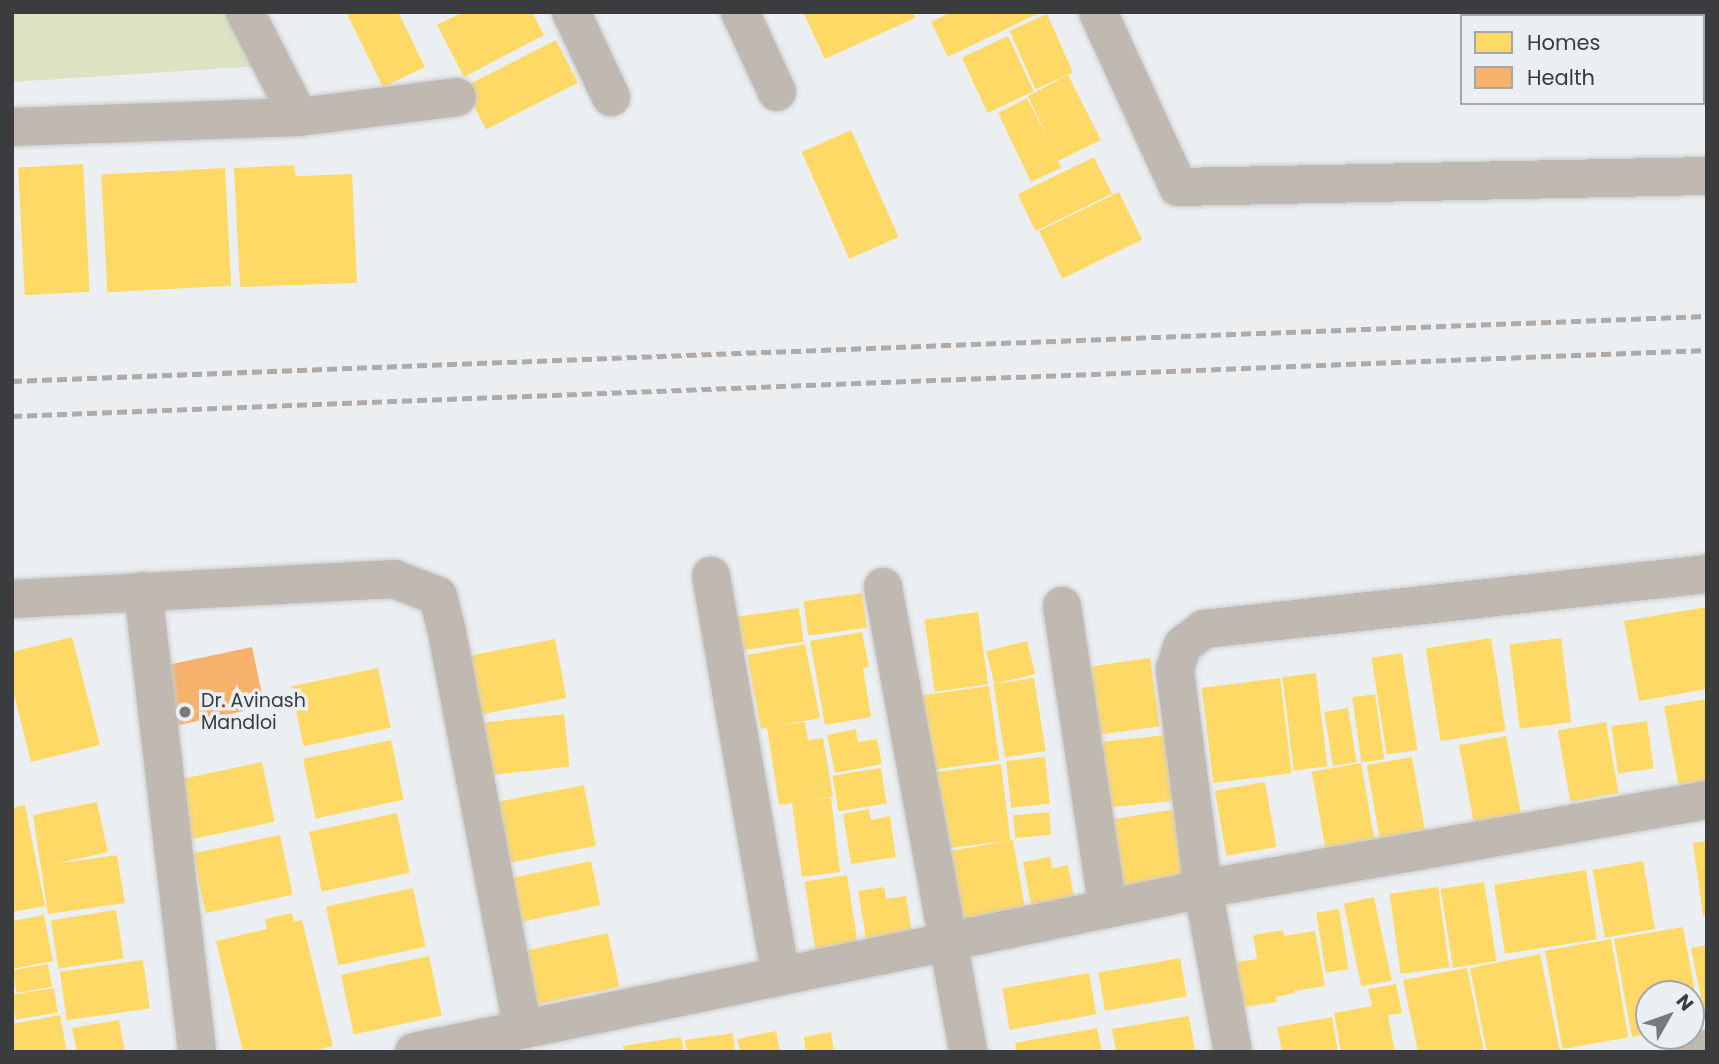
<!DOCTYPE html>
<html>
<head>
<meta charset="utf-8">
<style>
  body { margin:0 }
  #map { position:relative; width:1719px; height:1064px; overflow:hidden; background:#eceff1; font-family:Poppins,sans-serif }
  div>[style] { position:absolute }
  .green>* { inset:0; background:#dde3c2 }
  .homes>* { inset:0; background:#ffd966; transform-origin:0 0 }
  .health>* { inset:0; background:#f6b26b; transform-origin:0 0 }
  .roads { filter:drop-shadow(0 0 2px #c9cbcc) drop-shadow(0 0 2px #c9cbcc) }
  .minor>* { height:38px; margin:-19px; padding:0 19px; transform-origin:19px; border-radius:19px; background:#c0b9b2 }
  .rail>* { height:5px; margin-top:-2.5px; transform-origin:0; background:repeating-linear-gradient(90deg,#aeaba9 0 10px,transparent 0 15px) }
  .dots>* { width:19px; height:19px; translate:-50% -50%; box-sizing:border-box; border:4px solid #eaeff3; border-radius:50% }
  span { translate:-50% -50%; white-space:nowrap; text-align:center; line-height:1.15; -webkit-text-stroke:7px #eaeff3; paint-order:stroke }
  .poi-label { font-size:19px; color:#3a3c3d }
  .left { translate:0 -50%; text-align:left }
  .frame { position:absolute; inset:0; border:14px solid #3a3c3d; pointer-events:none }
  .legend { position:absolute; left:1460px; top:14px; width:245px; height:91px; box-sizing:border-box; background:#eaeff3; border:2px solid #a4a7aa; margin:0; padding:9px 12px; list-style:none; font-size:21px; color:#3a3c3d }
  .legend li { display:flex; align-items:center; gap:14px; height:35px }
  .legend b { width:35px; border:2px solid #a4a7aa }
  .north { position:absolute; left:1635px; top:980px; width:70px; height:70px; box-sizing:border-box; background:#eaeff3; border:2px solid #a4a7aa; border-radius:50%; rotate:50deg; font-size:19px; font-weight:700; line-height:28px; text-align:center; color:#3a3c3d }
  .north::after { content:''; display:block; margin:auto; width:24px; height:32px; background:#787b7c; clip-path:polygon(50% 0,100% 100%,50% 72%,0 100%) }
</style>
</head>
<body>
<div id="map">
  <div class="green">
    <i style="clip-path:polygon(12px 12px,231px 12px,259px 66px,12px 82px)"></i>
  </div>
  <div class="homes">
    <i style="clip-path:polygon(346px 12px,398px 12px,425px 67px,383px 87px)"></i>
    <i style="clip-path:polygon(463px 12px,532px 12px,544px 35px,464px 77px,437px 25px)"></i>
    <i style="clip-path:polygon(803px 12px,913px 12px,915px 18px,825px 59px)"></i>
    <i style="clip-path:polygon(951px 12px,1041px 12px,948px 57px,931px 22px)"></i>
    <i style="left:1047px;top:14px;width:64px;height:41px;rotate:66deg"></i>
    <i style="left:1008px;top:36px;width:61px;height:51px;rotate:65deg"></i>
    <i style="left:556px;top:40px;width:48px;height:103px;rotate:63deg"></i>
    <i style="clip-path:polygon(1068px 75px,1101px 140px,1058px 161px,1061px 168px,1031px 182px,998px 113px,1027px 98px,1050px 143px,1028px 96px)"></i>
    <i style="left:851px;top:130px;width:117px;height:54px;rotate:66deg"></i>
    <i style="left:1094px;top:157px;width:41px;height:85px;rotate:64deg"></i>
    <i style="left:83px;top:164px;width:128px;height:65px;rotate:87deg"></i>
    <i style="clip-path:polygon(294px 165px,296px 176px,352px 174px,357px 283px,240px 287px,234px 168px)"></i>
    <i style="left:225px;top:168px;width:118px;height:124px;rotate:87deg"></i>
    <i style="left:1119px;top:192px;width:53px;height:89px;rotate:64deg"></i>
    <i style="left:862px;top:593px;width:35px;height:59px;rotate:82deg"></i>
    <i style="clip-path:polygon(1707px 607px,1707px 689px,1639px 701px,1624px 621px)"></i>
    <i style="left:799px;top:608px;width:34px;height:63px;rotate:82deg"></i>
    <i style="left:978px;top:612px;width:73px;height:54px;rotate:82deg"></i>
    <i style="clip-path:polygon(862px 632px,869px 667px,863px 668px,871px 717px,825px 725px,810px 641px)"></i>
    <i style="clip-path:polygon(72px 637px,100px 745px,31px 762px,12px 687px,12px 652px)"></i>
    <i style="left:1491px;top:638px;width:94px;height:66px;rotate:81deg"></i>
    <i style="left:1561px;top:638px;width:85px;height:52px;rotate:83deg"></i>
    <i style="left:555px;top:639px;width:60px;height:93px;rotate:79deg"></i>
    <i style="left:1027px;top:641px;width:34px;height:42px;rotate:76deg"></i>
    <i style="clip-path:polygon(805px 644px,820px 718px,776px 726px,805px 722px,808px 740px,823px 738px,833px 797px,804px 801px,831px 798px,840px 872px,802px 877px,792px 803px,779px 805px,767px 728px,761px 729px,747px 655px)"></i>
    <i style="left:1402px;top:653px;width:98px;height:31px;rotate:81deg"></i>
    <i style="left:1150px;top:658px;width:69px;height:75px;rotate:82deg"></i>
    <i style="left:378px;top:668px;width:61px;height:89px;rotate:78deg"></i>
    <i style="left:1316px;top:673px;width:94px;height:34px;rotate:83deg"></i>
    <i style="left:1034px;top:678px;width:74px;height:41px;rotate:81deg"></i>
    <i style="left:1280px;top:678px;width:96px;height:79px;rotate:83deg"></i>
    <i style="left:989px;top:686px;width:75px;height:78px;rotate:82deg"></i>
    <i style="left:1375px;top:694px;width:66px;height:23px;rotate:82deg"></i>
    <i style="clip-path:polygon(1707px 699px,1707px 783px,1679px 788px,1664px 706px)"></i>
    <i style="left:1348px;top:708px;width:55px;height:24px;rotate:81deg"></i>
    <i style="left:564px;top:714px;width:53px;height:93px;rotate:84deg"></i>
    <i style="left:1647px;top:721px;width:48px;height:36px;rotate:82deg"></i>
    <i style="left:1606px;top:722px;width:72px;height:49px;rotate:80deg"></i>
    <i style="clip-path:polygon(856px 729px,858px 742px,877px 739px,882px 764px,835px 773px,827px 735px)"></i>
    <i style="left:1167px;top:735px;width:66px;height:70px;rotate:84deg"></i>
    <i style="left:1506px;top:736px;width:86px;height:48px;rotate:79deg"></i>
    <i style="left:391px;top:740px;width:61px;height:90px;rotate:78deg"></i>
    <i style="left:1045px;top:757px;width:47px;height:39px;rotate:84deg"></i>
    <i style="left:1412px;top:757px;width:78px;height:46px;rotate:80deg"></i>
    <i style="left:262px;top:762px;width:61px;height:88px;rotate:78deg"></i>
    <i style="left:1361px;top:763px;width:83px;height:50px;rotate:80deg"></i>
    <i style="left:1001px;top:764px;width:77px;height:74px;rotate:83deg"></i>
    <i style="left:881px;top:768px;width:36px;height:49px;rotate:81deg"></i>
    <i style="left:1265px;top:782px;width:66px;height:51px;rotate:80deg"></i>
    <i style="left:584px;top:785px;width:62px;height:96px;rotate:79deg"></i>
    <i style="clip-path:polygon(97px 802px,108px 852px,55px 864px,117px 855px,125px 903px,48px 914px,33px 815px)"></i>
    <i style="clip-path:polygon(25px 805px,45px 906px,12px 912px,12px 808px)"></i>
    <i style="clip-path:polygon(869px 809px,871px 820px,890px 816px,896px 857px,851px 864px,843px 814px)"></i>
    <i style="left:1177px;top:809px;width:78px;height:72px;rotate:81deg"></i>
    <i style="left:1049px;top:812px;width:23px;height:36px;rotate:85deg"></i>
    <i style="left:397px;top:813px;width:61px;height:90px;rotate:78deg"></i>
    <i style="left:280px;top:835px;width:61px;height:89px;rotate:78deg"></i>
    <i style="left:1013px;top:840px;width:79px;height:63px;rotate:80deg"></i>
    <i style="clip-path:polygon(1707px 841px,1707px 916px,1703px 916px,1693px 843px)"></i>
    <i style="clip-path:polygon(1050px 857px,1052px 868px,1068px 865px,1076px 907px,1033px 915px,1023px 862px)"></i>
    <i style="left:591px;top:861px;width:45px;height:92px;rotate:78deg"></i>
    <i style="left:1643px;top:861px;width:69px;height:51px;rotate:80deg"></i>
    <i style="left:1586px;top:870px;width:70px;height:93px;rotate:81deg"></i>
    <i style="left:847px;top:875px;width:73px;height:43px;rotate:81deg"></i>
    <i style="left:1484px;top:882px;width:80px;height:44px;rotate:81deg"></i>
    <i style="clip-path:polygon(884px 887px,886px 899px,906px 896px,913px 938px,867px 945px,858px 891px)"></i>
    <i style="left:1438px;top:887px;width:81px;height:49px;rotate:82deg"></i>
    <i style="left:413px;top:888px;width:60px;height:89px;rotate:78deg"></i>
    <i style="left:1374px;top:897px;width:85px;height:31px;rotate:78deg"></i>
    <i style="left:1339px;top:909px;width:61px;height:23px;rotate:81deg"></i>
    <i style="left:116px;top:910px;width:49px;height:66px;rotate:81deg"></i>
    <i style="clip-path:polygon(292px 913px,294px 922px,302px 920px,333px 1046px,310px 1052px,243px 1052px,216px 941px,267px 929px,265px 919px)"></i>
    <i style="clip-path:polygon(44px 915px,53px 961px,12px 969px,12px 921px)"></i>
    <i style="clip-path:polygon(1683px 927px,1701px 1024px,1691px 1026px,1691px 994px,1649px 994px,1649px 1034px,1632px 1037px,1614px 939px)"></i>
    <i style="clip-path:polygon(1283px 930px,1284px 936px,1315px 931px,1325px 986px,1294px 991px,1295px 993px,1276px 997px,1277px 1002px,1244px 1007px,1236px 962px,1257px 959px,1253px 935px)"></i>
    <i style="left:608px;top:933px;width:55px;height:104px;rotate:78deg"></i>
    <i style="left:1611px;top:939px;width:100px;height:67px;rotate:80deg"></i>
    <i style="clip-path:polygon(1707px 945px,1707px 1022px,1706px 1022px,1691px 948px)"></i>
    <i style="clip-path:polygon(1540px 954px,1560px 1052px,1487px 1052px,1470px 968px)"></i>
    <i style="left:429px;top:956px;width:61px;height:90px;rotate:78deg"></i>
    <i style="left:1180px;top:958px;width:39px;height:83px;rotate:80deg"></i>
    <i style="left:143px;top:960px;width:49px;height:84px;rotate:82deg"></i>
    <i style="left:48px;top:964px;width:23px;height:36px;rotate:80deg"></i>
    <i style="clip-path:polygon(1467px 968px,1484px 1052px,1418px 1052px,1403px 980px)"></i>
    <i style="left:1089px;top:973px;width:42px;height:88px;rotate:80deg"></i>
    <i style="clip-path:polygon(1396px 984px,1402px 1013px,1388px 1015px,1395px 1052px,1341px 1052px,1334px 1013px,1372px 1006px,1368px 989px)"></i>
    <i style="left:54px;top:988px;width:25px;height:43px;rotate:81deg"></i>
    <i style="clip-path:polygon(60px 1015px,67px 1052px,12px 1052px,12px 1024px)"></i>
    <i style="clip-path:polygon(1189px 1016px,1195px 1052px,1116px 1052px,1112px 1029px)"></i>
    <i style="clip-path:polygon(1332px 1017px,1338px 1052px,1282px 1052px,1277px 1027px)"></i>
    <i style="clip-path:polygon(119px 1020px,125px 1052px,77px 1052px,72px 1028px)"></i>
    <i style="clip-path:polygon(1097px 1028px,1102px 1052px,1016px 1052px,1015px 1043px)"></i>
    <i style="clip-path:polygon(776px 1031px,780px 1052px,740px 1052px,737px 1039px)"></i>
    <i style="clip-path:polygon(831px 1032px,834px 1052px,806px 1052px,804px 1037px)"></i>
    <i style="clip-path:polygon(733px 1033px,735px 1052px,687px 1052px,685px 1040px)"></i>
    <i style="clip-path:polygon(681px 1037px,684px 1052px,624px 1052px,623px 1046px)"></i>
  </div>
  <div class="health">
    <i style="left:252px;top:647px;width:61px;height:89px;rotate:78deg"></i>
  </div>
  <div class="roads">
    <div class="minor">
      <i style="left:245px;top:12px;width:118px;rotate:62.8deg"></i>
      <i style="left:571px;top:12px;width:94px;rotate:64.8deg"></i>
      <i style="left:740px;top:12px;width:88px;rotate:65.2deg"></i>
      <i style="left:1098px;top:12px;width:192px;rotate:65.4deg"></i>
      <i style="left:1178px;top:187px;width:529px;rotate:-1.19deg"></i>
      <i style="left:12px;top:127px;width:287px;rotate:-2deg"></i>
      <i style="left:299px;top:117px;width:159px;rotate:-7.2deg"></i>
      <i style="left:711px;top:576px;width:406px;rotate:80.1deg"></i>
      <i style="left:883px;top:587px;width:473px;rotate:79.6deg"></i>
      <i style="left:143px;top:591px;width:464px;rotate:83.3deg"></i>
      <i style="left:12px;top:599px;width:383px;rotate:-3deg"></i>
      <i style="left:394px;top:579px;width:47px;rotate:21.1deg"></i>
      <i style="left:438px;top:596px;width:32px;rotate:76deg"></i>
      <i style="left:446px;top:627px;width:409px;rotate:79.2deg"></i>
      <i style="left:1062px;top:606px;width:306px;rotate:81.4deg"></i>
      <i style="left:414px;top:1052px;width:806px;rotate:-11.67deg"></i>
      <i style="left:1203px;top:889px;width:512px;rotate:-10.01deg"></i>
      <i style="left:1233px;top:1052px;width:166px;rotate:-100.4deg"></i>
      <i style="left:1203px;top:889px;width:222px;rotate:-97.3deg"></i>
      <i style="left:1175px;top:669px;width:25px;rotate:-72deg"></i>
      <i style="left:1183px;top:645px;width:26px;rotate:-37deg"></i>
      <i style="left:1204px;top:629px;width:506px;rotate:-6.24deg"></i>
      <i style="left:1694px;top:1052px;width:13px;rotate:-13deg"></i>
    </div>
  </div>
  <div class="rail">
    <i style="left:12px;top:381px;width:1696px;rotate:-2.2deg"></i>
    <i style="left:12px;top:416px;width:1696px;rotate:-2.23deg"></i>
  </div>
  <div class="dots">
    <i style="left:185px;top:712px;background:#787b7c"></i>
  </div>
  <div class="poi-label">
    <span class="left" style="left:201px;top:712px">Dr. Avinash<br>Mandloi</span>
  </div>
  <div class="frame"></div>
  <ul class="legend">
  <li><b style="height:19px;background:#ffd966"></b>Homes</li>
  <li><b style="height:19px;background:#f6b26b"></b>Health</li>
  </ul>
  <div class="north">N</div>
</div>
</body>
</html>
